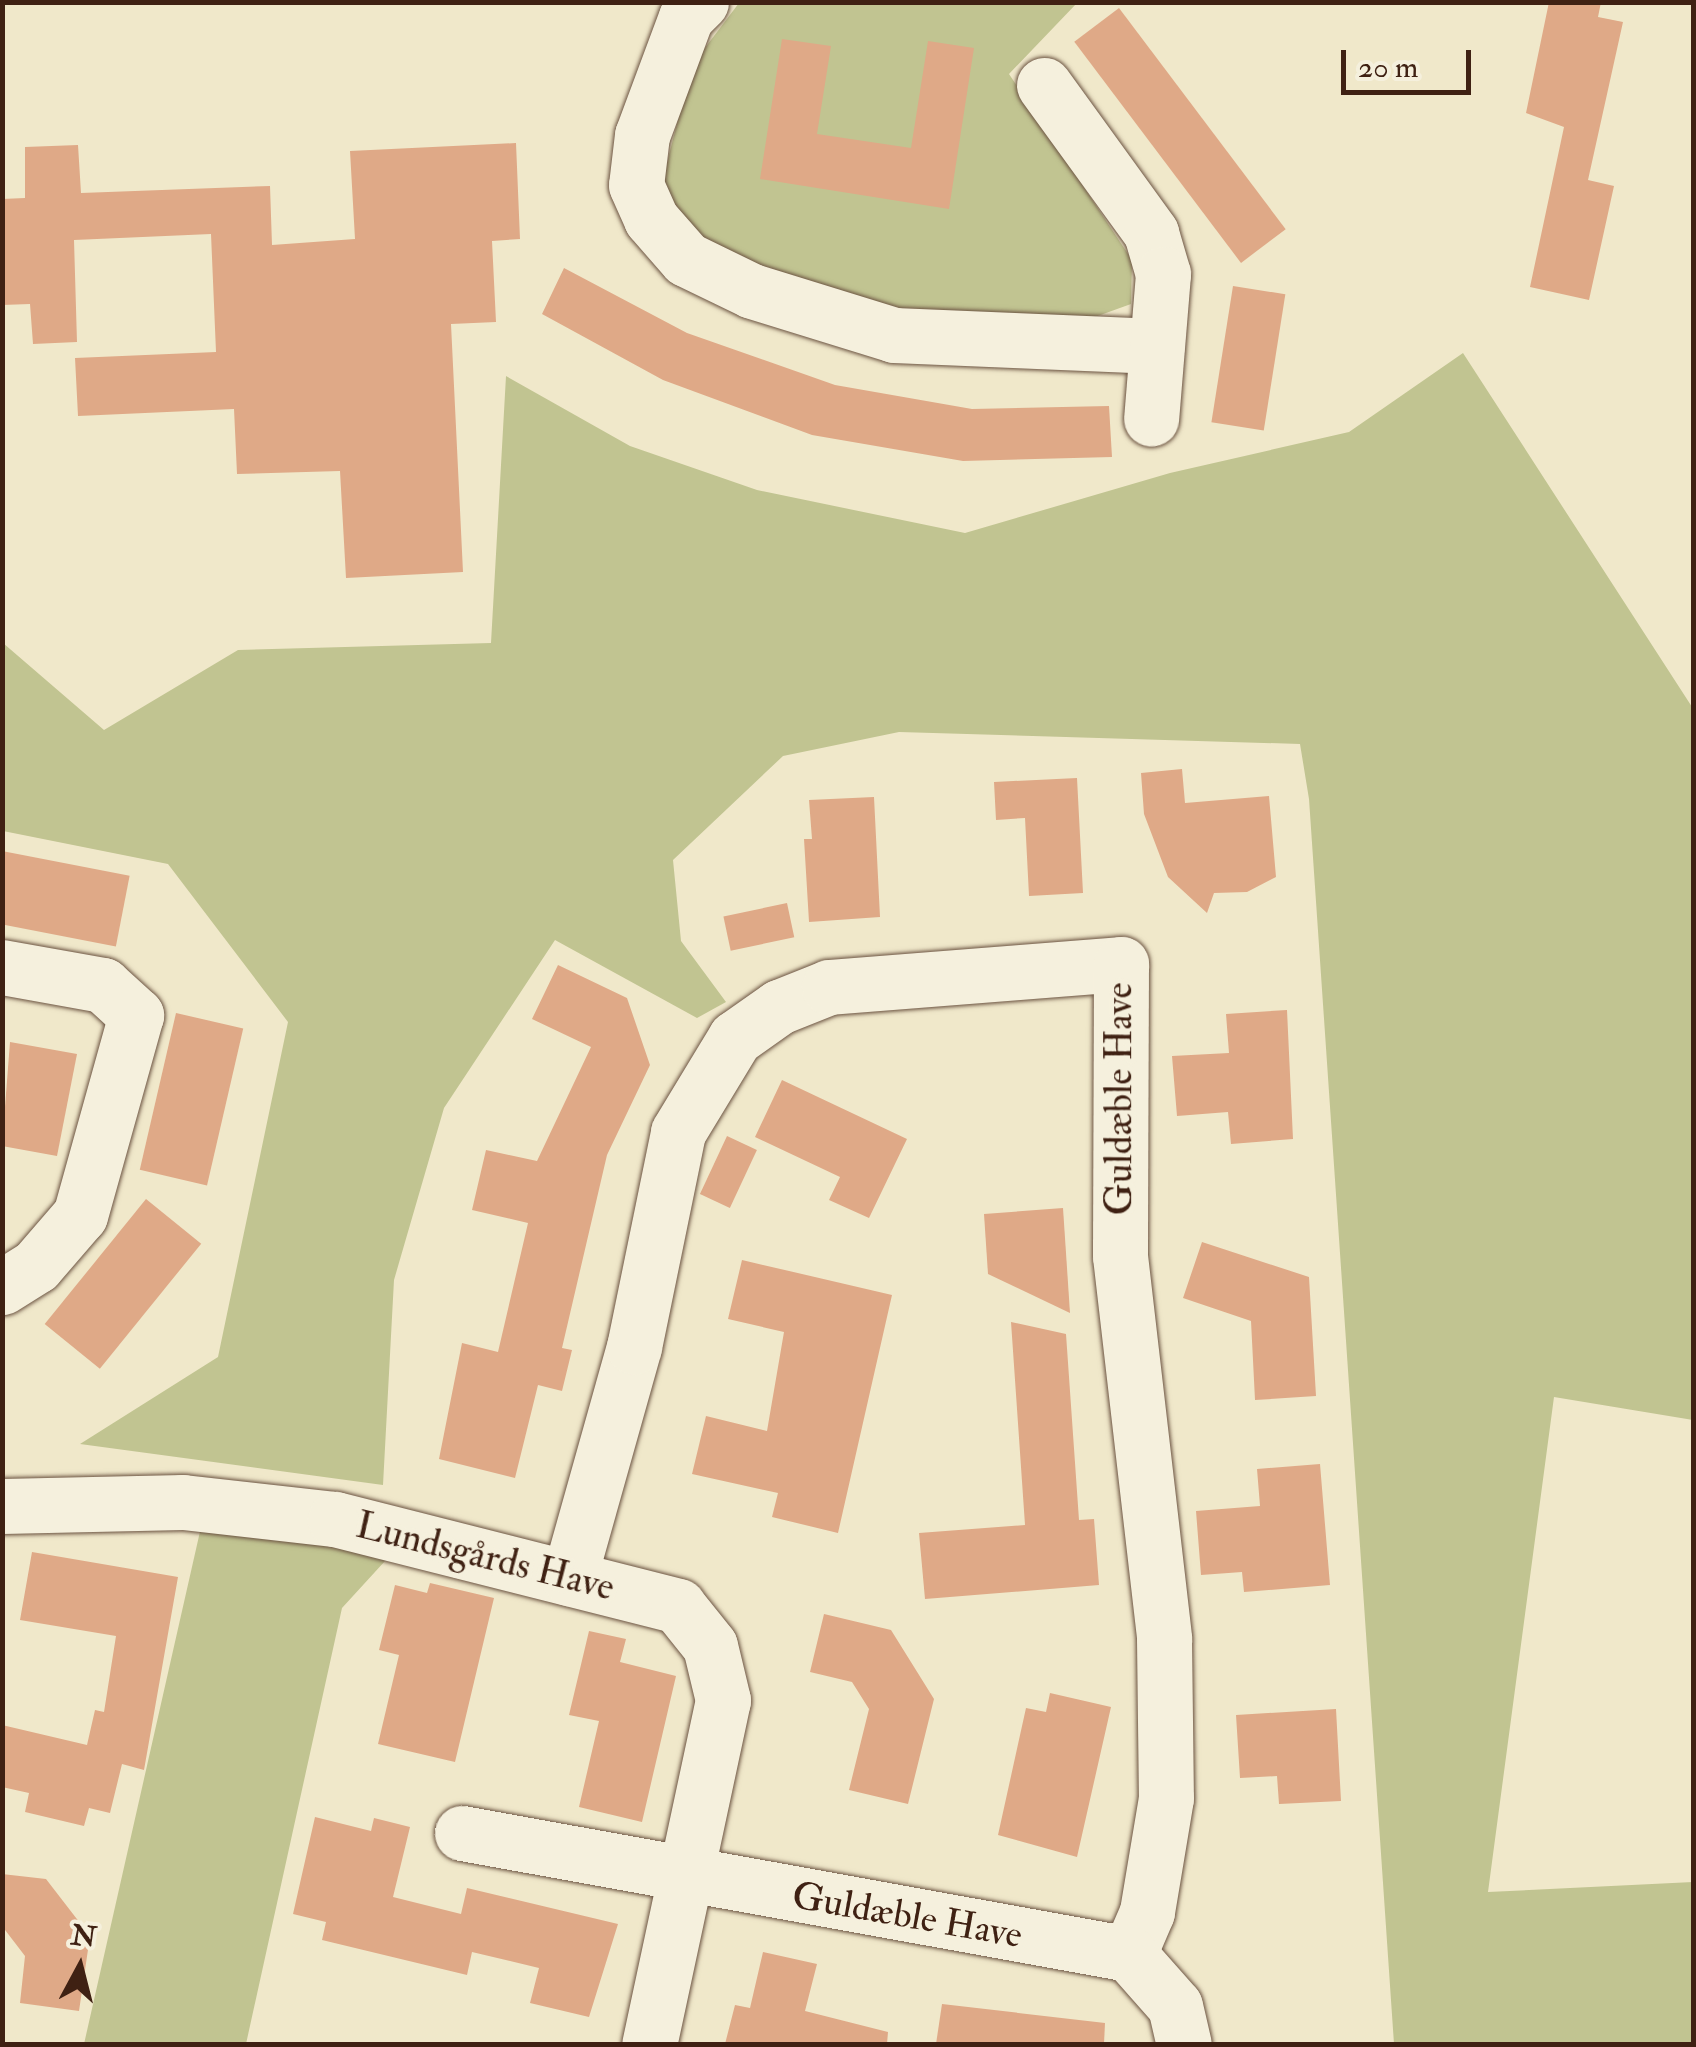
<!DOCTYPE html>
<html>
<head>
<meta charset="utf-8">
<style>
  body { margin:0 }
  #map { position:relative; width:1696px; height:2047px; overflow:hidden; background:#f0e8ca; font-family:"IM FELL Double Pica",serif }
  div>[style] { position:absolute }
  .green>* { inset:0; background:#c1c491 }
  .building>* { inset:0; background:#dfa987; transform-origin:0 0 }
  .roads { filter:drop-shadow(0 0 2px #6b5341) drop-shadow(0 0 2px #6b5341) }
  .minor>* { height:55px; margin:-27.5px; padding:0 27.5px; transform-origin:27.5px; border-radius:27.5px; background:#f5f0dd }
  span { translate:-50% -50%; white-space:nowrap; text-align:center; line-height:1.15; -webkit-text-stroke:10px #f5f0dd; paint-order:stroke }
  .street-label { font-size:38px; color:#3f2113 }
  .frame { position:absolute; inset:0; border:5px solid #3f2113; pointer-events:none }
  .north { position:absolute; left:30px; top:1917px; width:100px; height:100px; -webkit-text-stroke:8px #f5f0dd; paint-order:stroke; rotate:7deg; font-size:28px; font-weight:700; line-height:40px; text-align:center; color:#3f2113 }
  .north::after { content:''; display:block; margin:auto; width:35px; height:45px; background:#3f2113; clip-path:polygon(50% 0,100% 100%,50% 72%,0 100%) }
  .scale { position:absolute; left:1341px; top:50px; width:130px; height:45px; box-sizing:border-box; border:5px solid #3f2113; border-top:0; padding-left:12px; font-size:30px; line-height:35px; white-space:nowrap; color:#3f2113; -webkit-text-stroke:8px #f5f0dd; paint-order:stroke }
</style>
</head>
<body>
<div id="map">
  <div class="green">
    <i style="clip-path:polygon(739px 3px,1077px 3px,1009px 74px,1132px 260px,1131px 304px,1081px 322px,907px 313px,731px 267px,659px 194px,692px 65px)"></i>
    <i style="clip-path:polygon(1463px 353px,1694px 710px,1693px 1420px,1554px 1397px,1488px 1892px,1693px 1882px,1693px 2044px,1394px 2044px,1309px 799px,1300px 744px,899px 732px,783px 756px,673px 860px,681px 941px,726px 1002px,697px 1018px,555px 940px,444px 1108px,394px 1280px,383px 1485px,80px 1444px,218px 1357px,288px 1022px,168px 864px,3px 831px,3px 643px,104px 730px,238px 650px,491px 643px,506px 376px,630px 446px,757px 490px,965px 533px,1170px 473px,1349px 432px)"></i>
    <i style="clip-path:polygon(206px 1505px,407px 1537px,342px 1608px,246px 2044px,84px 2044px)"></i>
  </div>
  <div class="building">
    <i style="clip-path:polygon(1549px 2px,1601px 2px,1598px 17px,1623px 22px,1588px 180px,1614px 186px,1589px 300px,1530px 287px,1564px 127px,1526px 113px)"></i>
    <i style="left:1119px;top:8px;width:277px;height:56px;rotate:53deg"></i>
    <i style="clip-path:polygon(782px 39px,831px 46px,817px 134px,911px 148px,928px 41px,974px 48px,949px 209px,760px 179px)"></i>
    <i style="clip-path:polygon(516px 143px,520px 239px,492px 241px,496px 322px,451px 324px,463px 572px,346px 578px,340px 471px,237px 474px,234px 409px,78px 416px,75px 358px,216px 352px,211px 234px,74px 240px,77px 342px,33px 344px,30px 304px,2px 305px,2px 199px,25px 198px,25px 147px,78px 145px,81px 193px,270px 186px,272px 245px,355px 239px,350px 151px)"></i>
    <i style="clip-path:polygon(564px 268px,687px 333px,835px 385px,972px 409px,1109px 406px,1112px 457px,963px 461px,812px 435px,663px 380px,542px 314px)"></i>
    <i style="left:1233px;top:286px;width:53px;height:138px;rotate:9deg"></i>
    <i style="clip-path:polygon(1182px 769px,1185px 803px,1269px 796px,1276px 877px,1247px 892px,1214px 893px,1207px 913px,1168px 877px,1144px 814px,1141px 773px)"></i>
    <i style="clip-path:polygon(1077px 778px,1083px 893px,1029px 896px,1025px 818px,996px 820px,994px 782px)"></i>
    <i style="clip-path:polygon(874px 797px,880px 917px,809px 922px,804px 839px,812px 839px,809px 800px)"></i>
    <i style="left:2px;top:851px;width:130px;height:72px;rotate:11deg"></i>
    <i style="left:787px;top:903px;width:35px;height:65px;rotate:78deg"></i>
    <i style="clip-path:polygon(558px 965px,627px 998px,650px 1065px,607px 1155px,562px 1348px,572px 1350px,562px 1391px,538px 1385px,515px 1478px,439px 1459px,462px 1343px,498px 1352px,528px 1223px,472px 1210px,486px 1150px,537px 1161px,591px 1047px,532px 1019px)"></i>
    <i style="clip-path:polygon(1287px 1010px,1293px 1139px,1231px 1144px,1228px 1112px,1177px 1116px,1172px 1056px,1229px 1053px,1226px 1014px)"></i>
    <i style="left:176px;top:1013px;width:69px;height:161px;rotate:13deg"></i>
    <i style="clip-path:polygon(10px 1042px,77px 1054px,57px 1156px,2px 1146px)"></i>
    <i style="clip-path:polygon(782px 1080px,907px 1139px,869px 1218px,829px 1200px,840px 1177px,755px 1137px)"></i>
    <i style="left:727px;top:1136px;width:33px;height:64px;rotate:25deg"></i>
    <i style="left:146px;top:1199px;width:71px;height:161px;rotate:39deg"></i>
    <i style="clip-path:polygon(1063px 1208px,1070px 1313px,988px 1274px,984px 1214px)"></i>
    <i style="clip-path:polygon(1202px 1242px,1309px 1277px,1316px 1396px,1255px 1400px,1251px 1321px,1183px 1298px)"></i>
    <i style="clip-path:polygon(742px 1260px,892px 1295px,838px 1533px,772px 1517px,778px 1493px,692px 1474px,706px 1416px,767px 1431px,784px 1332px,728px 1319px)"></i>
    <i style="clip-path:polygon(1011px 1322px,1066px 1334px,1079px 1520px,1094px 1519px,1099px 1585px,925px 1599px,919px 1533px,1025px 1525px)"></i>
    <i style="clip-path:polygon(1320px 1464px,1330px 1585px,1244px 1592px,1242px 1572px,1201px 1575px,1196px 1511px,1260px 1506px,1257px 1469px)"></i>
    <i style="clip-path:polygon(32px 1552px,178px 1577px,144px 1770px,122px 1764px,110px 1813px,89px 1808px,84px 1826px,25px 1812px,29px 1793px,2px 1787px,2px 1725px,87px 1745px,95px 1710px,104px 1712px,116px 1636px,20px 1620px)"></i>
    <i style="clip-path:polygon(430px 1583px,494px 1598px,455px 1762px,378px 1744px,399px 1655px,379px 1650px,395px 1585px,427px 1593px)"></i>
    <i style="clip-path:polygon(824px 1614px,891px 1630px,934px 1699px,908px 1804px,849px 1790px,869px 1709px,852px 1682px,810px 1672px)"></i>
    <i style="clip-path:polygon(589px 1631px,626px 1639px,620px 1662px,676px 1676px,642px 1822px,579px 1807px,599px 1721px,569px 1715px)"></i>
    <i style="clip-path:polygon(1050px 1693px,1111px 1707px,1077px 1857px,998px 1835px,1026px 1708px,1046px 1712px)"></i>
    <i style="clip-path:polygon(1336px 1709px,1341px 1801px,1279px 1804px,1277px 1776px,1240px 1778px,1236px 1715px)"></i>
    <i style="clip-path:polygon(315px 1817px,371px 1831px,374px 1818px,410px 1827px,393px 1897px,461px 1914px,467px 1888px,618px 1924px,589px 2017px,530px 2003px,539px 1968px,472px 1952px,467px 1975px,322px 1940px,326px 1922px,293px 1914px)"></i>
    <i style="clip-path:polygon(2px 1874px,46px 1879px,90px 1936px,79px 2011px,20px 2003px,25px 1956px,2px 1926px)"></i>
    <i style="clip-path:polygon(763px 1952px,817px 1964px,805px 2011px,888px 2032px,887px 2044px,725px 2044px,735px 2005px,750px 2008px)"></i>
    <i style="clip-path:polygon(942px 2004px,1105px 2023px,1104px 2044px,936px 2044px)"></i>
  </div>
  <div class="roads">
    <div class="minor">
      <i style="left:701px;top:2px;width:21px;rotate:135deg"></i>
      <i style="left:686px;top:17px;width:126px;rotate:110.4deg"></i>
      <i style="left:642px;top:135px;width:50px;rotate:96.8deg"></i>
      <i style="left:636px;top:185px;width:37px;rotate:66deg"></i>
      <i style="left:651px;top:219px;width:53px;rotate:48.8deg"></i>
      <i style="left:686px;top:259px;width:73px;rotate:25.9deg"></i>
      <i style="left:752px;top:291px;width:149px;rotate:17.2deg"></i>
      <i style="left:894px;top:335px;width:263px;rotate:2.4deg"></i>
      <i style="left:1044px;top:85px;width:183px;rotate:54.1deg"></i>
      <i style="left:1151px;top:233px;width:43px;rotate:73.7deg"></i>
      <i style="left:1163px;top:274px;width:145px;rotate:94.7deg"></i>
      <i style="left:2px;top:967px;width:103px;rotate:10.1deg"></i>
      <i style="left:103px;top:985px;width:45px;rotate:42.3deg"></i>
      <i style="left:136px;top:1015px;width:208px;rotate:105.6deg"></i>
      <i style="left:80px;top:1215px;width:67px;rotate:130.8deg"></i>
      <i style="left:36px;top:1266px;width:40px;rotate:148deg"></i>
      <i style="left:2px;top:1506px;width:181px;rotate:-1.3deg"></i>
      <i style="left:183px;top:1502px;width:153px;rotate:6.4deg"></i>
      <i style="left:335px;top:1519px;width:354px;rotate:14.2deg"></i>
      <i style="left:678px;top:1606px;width:51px;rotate:51.3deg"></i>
      <i style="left:710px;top:1646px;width:56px;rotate:76.5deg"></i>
      <i style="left:723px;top:1700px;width:352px;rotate:102.1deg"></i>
      <i style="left:569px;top:1578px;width:240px;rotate:-74.3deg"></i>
      <i style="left:634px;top:1347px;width:219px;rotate:-78.4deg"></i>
      <i style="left:678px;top:1132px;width:110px;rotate:-58.8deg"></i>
      <i style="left:735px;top:1038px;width:54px;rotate:-35.2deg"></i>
      <i style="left:779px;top:1007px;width:54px;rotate:-21.8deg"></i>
      <i style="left:829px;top:987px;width:293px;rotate:-4.5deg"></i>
      <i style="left:1121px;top:964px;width:292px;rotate:90.2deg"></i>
      <i style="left:1120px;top:1256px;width:386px;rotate:83.4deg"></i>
      <i style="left:1164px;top:1639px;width:159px;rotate:89.3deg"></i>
      <i style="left:1166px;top:1798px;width:116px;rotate:99.5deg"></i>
      <i style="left:1147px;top:1912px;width:46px;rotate:113.2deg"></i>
      <i style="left:462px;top:1833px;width:678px;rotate:10.28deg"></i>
      <i style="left:1129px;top:1954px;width:69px;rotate:48.5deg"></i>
      <i style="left:1175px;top:2006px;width:39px;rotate:77deg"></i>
    </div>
  </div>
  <div class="street-label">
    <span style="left:1120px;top:1099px;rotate:-90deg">Guldæble Have</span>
    <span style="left:485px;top:1557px;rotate:14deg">Lundsgårds Have</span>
    <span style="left:907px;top:1916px;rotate:10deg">Guldæble Have</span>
  </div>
  <div class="frame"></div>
  <div class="north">N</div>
  <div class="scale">20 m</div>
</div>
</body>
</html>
